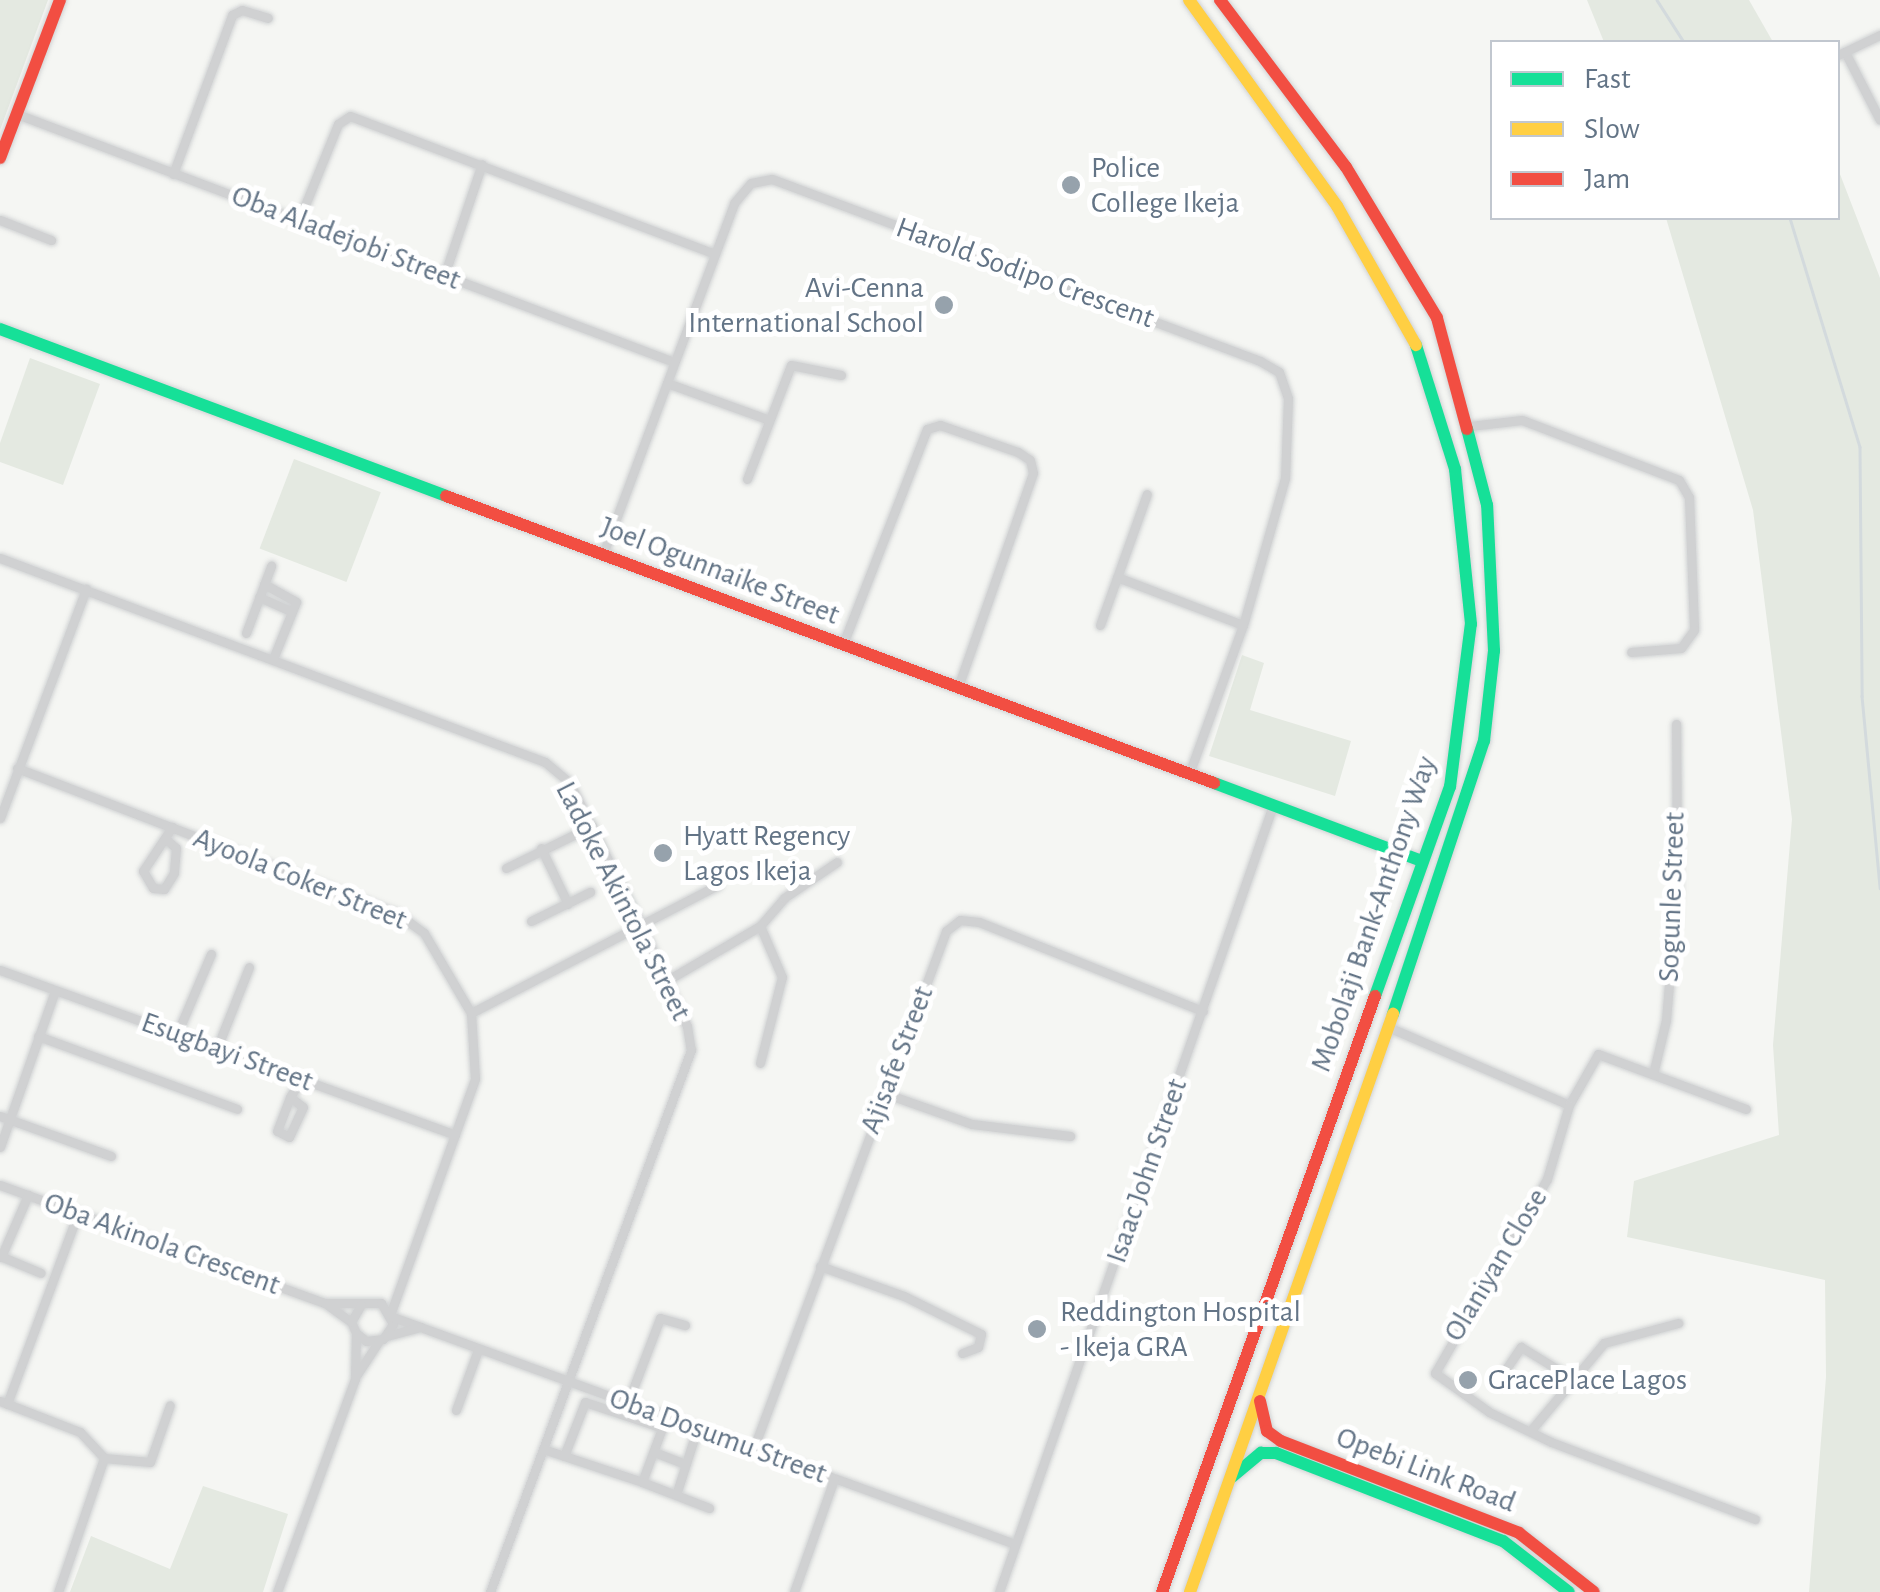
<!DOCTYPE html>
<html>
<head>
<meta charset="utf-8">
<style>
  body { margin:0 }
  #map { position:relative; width:1880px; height:1592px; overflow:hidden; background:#f5f6f3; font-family:"Alegreya Sans",sans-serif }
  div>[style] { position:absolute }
  .green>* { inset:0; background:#e4e9e1; transform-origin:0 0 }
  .stream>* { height:2.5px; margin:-1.25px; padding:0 1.25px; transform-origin:1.25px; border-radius:1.25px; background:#d3dadd }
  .roads { filter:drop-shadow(0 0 2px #d1d3d4) drop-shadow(0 0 2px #d1d3d4) }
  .street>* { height:9px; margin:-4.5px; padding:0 4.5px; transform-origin:4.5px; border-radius:4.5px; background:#d0d1d2 }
  .fast>* { height:12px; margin:-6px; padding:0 6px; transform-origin:6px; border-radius:6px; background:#16e098 }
  .slow>* { height:12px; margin:-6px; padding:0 6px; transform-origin:6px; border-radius:6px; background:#ffcf43 }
  .jam>* { height:12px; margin:-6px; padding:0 6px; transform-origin:6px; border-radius:6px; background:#f24e42 }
  .dots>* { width:28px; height:28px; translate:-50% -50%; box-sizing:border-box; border:5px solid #fff; border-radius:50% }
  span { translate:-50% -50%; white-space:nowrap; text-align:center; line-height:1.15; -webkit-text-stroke:10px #fff; paint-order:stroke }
  .poi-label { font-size:30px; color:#637486 }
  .left { translate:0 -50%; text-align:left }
  .right { translate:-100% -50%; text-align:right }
  .street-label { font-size:30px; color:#637486 }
  .legend { position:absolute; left:1490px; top:40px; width:350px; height:180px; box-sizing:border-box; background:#fff; border:2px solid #c1c7cf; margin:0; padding:12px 18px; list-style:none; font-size:30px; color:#637486 }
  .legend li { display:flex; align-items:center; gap:20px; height:50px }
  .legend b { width:50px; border:2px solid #c1c7cf }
</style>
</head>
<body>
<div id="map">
  <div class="green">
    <i style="clip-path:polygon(0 0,48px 0,0 130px)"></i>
    <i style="clip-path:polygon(1587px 0,1749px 0,1773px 42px,1604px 42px)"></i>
    <i style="clip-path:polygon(1838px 169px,1880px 278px,1880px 1592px,1809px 1592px,1826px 1377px,1825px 1280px,1627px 1237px,1634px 1181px,1779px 1135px,1773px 1045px,1792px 819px,1753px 510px,1666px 218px,1838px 218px)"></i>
    <i style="clip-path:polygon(30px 358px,100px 384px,63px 485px,0 462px,0 443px)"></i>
    <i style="left:294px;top:459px;width:93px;height:96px;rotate:21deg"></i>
    <i style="clip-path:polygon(1242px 655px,1264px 663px,1250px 710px,1351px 741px,1335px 796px,1209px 756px)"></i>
    <i style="clip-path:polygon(203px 1486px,288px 1514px,263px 1592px,70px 1592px,91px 1536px,170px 1569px)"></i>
  </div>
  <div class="stream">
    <i style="left:1657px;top:0;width:50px;rotate:57.3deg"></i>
    <i style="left:1790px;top:218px;width:239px;rotate:73deg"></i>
    <i style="left:1860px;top:447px;width:249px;rotate:89.5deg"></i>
    <i style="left:1862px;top:696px;width:193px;rotate:84.6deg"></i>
  </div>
  <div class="roads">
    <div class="street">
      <i style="left:1845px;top:52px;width:76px;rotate:62.8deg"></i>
      <i style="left:1838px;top:55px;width:47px;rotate:-25.5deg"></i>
      <i style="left:17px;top:114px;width:702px;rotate:20.68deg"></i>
      <i style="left:173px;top:174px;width:170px;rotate:-69.6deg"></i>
      <i style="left:232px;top:15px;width:11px;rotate:-27deg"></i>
      <i style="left:242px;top:10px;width:27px;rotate:17deg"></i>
      <i style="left:0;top:220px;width:55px;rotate:21.4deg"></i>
      <i style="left:299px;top:220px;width:104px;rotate:-67.9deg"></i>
      <i style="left:338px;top:124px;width:14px;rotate:-34deg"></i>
      <i style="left:350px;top:116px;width:390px;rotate:20.7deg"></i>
      <i style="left:444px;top:276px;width:118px;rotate:-71.3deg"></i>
      <i style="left:667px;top:383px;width:106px;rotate:19.8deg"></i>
      <i style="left:1470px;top:426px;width:52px;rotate:-6.6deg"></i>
      <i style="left:1522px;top:420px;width:168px;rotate:20.9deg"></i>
      <i style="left:1679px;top:480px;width:20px;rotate:60deg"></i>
      <i style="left:1689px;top:497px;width:133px;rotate:87.8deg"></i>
      <i style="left:1694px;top:630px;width:22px;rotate:126deg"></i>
      <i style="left:1681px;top:648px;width:50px;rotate:175.4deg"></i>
      <i style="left:747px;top:479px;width:122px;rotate:-68.9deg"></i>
      <i style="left:791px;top:365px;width:51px;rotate:11.3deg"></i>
      <i style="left:603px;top:554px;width:375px;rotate:-69.5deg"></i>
      <i style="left:734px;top:203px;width:26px;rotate:-50deg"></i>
      <i style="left:751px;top:183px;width:21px;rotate:-11deg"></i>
      <i style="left:772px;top:179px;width:521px;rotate:20.45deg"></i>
      <i style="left:1260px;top:361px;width:22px;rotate:30deg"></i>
      <i style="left:1279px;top:372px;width:28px;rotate:71deg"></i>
      <i style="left:1288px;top:398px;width:80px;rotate:92.1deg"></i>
      <i style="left:1285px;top:478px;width:153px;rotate:105.9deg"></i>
      <i style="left:1243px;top:625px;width:158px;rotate:109.9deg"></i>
      <i style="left:0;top:558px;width:582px;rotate:20.52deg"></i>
      <i style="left:545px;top:762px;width:31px;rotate:40deg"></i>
      <i style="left:569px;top:782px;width:158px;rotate:63.3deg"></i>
      <i style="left:640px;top:923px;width:113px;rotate:65.5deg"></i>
      <i style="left:687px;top:1026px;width:24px;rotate:81deg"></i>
      <i style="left:691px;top:1050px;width:578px;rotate:110.35deg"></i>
      <i style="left:1117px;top:577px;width:135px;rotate:20.9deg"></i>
      <i style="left:264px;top:584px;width:37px;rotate:29deg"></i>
      <i style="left:296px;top:602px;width:61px;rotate:112deg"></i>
      <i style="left:259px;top:597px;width:36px;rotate:24deg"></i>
      <i style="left:1100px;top:625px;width:139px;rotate:-70.3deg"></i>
      <i style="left:246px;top:633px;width:72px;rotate:-69.5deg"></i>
      <i style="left:843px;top:644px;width:231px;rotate:-68.7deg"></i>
      <i style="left:927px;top:429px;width:14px;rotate:-17deg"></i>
      <i style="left:940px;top:425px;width:83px;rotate:19.1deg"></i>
      <i style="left:1018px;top:452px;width:14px;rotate:34deg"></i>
      <i style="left:1030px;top:460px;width:13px;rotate:77deg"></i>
      <i style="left:1033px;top:473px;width:227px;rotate:109.3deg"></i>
      <i style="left:17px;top:768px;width:408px;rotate:21deg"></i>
      <i style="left:398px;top:914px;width:32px;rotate:36deg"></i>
      <i style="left:424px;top:933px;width:93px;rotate:59.6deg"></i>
      <i style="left:471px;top:1013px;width:66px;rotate:86.5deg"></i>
      <i style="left:475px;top:1079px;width:248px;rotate:109.8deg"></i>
      <i style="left:0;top:818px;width:245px;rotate:-69.4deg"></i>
      <i style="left:167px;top:840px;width:12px;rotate:42deg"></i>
      <i style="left:176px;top:848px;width:25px;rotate:95deg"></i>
      <i style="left:174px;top:873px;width:19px;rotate:122deg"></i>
      <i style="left:164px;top:889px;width:11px;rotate:-175deg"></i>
      <i style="left:153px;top:888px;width:20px;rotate:-120deg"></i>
      <i style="left:143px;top:871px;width:53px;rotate:-56.6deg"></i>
      <i style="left:541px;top:848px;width:62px;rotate:64.3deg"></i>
      <i style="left:506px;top:868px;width:96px;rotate:-26deg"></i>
      <i style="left:531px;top:921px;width:66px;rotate:-26.2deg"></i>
      <i style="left:0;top:970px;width:484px;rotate:19.9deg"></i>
      <i style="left:666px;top:981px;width:109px;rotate:-30.3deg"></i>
      <i style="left:760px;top:926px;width:37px;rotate:-49deg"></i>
      <i style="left:784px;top:898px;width:64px;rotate:-34.2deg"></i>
      <i style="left:471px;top:1013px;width:278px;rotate:-27.4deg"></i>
      <i style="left:1388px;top:1027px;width:197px;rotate:23.3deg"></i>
      <i style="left:177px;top:1034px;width:87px;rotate:-67deg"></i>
      <i style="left:38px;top:1036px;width:212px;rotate:20.1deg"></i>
      <i style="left:217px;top:1048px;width:87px;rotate:-68.4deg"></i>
      <i style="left:760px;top:1063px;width:89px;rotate:-75.7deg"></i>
      <i style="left:782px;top:977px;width:56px;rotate:-113.3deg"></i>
      <i style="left:1654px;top:1070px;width:51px;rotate:-76.5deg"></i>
      <i style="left:1666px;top:1020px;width:132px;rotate:-85.2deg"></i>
      <i style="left:1677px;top:888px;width:164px;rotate:-90.3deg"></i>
      <i style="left:884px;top:1093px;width:93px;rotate:19.4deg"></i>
      <i style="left:972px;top:1124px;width:99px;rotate:7deg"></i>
      <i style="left:290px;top:1097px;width:16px;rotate:38deg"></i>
      <i style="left:303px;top:1107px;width:33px;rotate:115deg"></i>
      <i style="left:289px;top:1137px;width:13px;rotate:-153deg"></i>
      <i style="left:277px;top:1131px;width:36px;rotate:-69deg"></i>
      <i style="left:290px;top:1097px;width:13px;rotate:-58deg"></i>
      <i style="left:1746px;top:1109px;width:158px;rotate:-159.6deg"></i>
      <i style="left:1598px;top:1054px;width:59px;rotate:119.6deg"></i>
      <i style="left:1569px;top:1105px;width:77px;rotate:106.6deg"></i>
      <i style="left:1547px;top:1179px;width:224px;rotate:120deg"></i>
      <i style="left:1435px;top:1373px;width:67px;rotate:35.8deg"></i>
      <i style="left:1489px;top:1412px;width:69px;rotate:25.8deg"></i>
      <i style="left:1551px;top:1442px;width:218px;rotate:20.7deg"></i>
      <i style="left:0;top:1116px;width:118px;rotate:19.8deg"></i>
      <i style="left:0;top:1147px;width:165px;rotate:-70.6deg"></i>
      <i style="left:0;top:1185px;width:346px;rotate:20deg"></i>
      <i style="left:325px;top:1303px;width:32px;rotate:36deg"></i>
      <i style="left:0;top:1256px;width:44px;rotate:22.5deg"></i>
      <i style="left:1px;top:1257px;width:68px;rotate:-66.5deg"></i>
      <i style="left:820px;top:1266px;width:89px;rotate:19.7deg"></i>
      <i style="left:904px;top:1296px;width:86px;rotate:26.3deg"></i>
      <i style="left:981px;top:1334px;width:13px;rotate:103deg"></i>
      <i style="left:978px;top:1347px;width:17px;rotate:159deg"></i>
      <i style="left:327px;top:1303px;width:54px"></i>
      <i style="left:381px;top:1303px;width:24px;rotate:60deg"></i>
      <i style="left:393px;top:1324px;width:18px;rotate:124deg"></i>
      <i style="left:383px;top:1339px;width:17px;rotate:173deg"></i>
      <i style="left:366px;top:1341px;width:13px;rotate:-141deg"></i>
      <i style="left:356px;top:1333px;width:12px;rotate:-114deg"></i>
      <i style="left:351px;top:1322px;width:20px;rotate:-60deg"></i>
      <i style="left:393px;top:1317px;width:662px;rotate:20.05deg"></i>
      <i style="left:387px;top:1336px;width:35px;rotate:-15deg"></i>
      <i style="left:1506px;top:1369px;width:27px;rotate:-56deg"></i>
      <i style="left:1521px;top:1347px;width:57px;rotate:31.5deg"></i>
      <i style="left:356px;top:1376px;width:42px;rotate:-56.7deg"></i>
      <i style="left:0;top:1401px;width:86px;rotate:21.2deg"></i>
      <i style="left:80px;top:1432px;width:35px;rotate:47deg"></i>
      <i style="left:104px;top:1458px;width:142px;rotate:108.9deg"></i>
      <i style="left:628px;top:1402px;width:90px;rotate:-69.1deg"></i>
      <i style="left:660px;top:1318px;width:26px;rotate:16deg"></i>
      <i style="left:7px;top:1404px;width:204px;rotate:-69.6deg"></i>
      <i style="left:456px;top:1410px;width:64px;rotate:-69.9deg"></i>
      <i style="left:1532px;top:1429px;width:112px;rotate:-50.1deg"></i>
      <i style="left:1604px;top:1343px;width:77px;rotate:-15.1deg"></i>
      <i style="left:543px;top:1449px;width:104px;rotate:18.4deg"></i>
      <i style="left:642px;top:1482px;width:63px;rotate:-69.6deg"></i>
      <i style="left:753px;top:1450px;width:554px;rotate:-69.6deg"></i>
      <i style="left:946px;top:931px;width:18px;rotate:-38deg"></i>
      <i style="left:960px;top:920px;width:19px;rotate:6deg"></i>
      <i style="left:979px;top:922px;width:241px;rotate:21.7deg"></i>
      <i style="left:654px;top:1452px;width:34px;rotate:21deg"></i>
      <i style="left:564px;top:1456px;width:58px;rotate:-68.7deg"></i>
      <i style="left:585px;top:1402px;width:82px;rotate:18.4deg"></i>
      <i style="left:104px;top:1458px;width:46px;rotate:5deg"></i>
      <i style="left:150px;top:1462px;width:60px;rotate:-70.7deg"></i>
      <i style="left:642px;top:1482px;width:72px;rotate:21.2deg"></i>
      <i style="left:676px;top:1495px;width:69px;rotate:-72.3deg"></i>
      <i style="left:277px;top:1592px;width:227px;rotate:-69.9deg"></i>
      <i style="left:355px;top:1379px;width:46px;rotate:-88.8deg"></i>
      <i style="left:794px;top:1592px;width:120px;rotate:-70.5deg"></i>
      <i style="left:999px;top:1592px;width:833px;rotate:-70.8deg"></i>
    </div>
    <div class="fast">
      <i style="left:0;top:329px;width:476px;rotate:20.5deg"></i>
      <i style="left:1214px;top:783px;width:222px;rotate:20.6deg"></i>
      <i style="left:1375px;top:996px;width:222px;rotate:-70.3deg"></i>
      <i style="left:1450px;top:787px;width:164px;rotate:-82.7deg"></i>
      <i style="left:1471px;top:624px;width:156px;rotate:-95.9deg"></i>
      <i style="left:1455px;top:469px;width:130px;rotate:-107.5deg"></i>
      <i style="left:1393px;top:1014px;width:288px;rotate:-71.6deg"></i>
      <i style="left:1484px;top:741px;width:91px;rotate:-83.7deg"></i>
      <i style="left:1494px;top:651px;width:146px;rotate:-92.7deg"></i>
      <i style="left:1487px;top:505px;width:79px;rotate:-104.7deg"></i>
      <i style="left:1232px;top:1477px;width:38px;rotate:-40deg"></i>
      <i style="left:1261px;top:1453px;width:15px"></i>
      <i style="left:1276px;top:1453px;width:243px;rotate:21.2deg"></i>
      <i style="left:1503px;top:1541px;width:83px;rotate:37.7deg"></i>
    </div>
    <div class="slow">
      <i style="left:1189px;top:0;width:254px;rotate:54.3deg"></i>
      <i style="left:1337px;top:206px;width:160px;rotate:60.4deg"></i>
      <i style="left:1190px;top:1592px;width:613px;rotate:-70.65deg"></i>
    </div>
    <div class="jam">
      <i style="left:1220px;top:0;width:209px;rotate:53deg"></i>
      <i style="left:1346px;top:167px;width:176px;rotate:58.9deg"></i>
      <i style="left:1437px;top:318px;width:115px;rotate:74.9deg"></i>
      <i style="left:0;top:158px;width:169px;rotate:-69.2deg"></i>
      <i style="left:446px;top:496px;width:820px;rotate:20.49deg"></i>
      <i style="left:1260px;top:1401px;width:31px;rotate:77deg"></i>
      <i style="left:1267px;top:1431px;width:17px;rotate:36deg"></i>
      <i style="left:1281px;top:1441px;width:255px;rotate:21.1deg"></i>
      <i style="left:1519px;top:1533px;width:95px;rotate:38.2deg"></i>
      <i style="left:1162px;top:1592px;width:633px;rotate:-70.33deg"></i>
    </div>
  </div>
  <div class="dots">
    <i style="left:1071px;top:185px;background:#96a2ac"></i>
    <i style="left:944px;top:305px;background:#96a2ac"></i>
    <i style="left:663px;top:853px;background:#96a2ac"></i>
    <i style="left:1037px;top:1329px;background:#96a2ac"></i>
    <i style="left:1468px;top:1380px;background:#96a2ac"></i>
  </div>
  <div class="poi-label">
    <span class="left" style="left:1091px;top:185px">Police<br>College Ikeja</span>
    <span class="right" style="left:924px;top:305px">Avi-Cenna<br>International School</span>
    <span class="left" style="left:683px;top:853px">Hyatt Regency<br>Lagos Ikeja</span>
    <span class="left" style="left:1060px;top:1329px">Reddington Hospital<br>- Ikeja GRA</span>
    <span class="left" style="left:1488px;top:1380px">GracePlace Lagos</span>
  </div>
  <div class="street-label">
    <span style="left:346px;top:238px;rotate:21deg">Oba Aladejobi Street</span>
    <span style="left:1025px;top:273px;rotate:20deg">Harold Sodipo Crescent</span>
    <span style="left:720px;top:571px;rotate:21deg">Joel Ogunnaike Street</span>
    <span style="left:300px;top:879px;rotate:22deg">Ayoola Coker Street</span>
    <span style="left:1672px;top:897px;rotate:-88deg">Sogunle Street</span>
    <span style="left:623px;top:901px;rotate:63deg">Ladoke Akintola Street</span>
    <span style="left:1374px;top:914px;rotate:-71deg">Mobolaji Bank-Anthony Way</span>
    <span style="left:227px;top:1052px;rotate:20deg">Esugbayi Street</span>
    <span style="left:897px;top:1060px;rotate:-69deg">Ajisafe Street</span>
    <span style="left:1147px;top:1171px;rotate:-71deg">Isaac John Street</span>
    <span style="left:162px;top:1244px;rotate:20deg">Oba Akinola Crescent</span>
    <span style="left:1496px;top:1265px;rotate:-59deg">Olaniyan Close</span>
    <span style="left:718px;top:1436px;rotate:20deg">Oba Dosumu Street</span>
    <span style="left:1426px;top:1470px;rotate:21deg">Opebi Link Road</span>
  </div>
  <ul class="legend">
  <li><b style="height:12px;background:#16e098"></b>Fast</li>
  <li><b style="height:12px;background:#ffcf43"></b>Slow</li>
  <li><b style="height:12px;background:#f24e42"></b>Jam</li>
  </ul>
</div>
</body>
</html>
